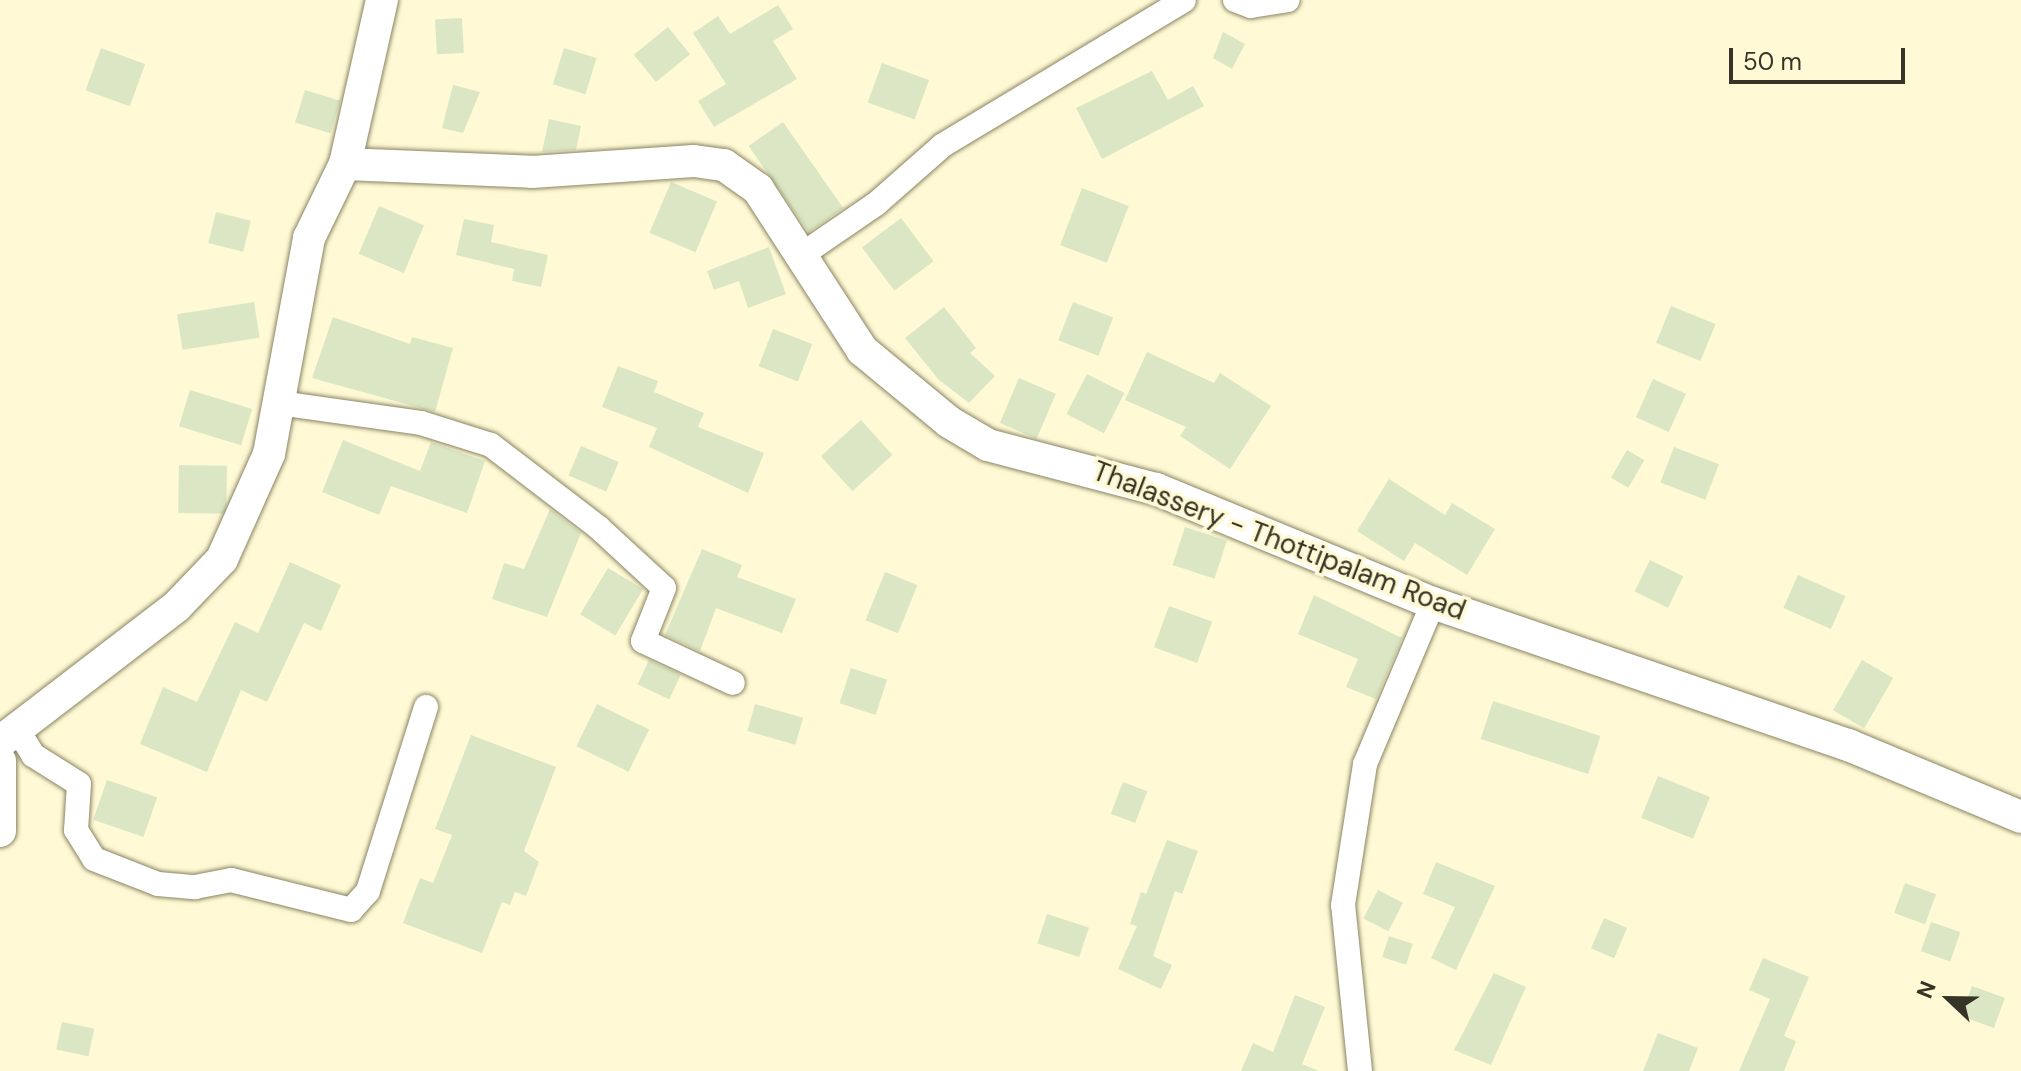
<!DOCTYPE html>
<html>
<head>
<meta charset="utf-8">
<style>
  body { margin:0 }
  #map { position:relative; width:2021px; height:1071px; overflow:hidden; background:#fff9d5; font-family:"DM Sans",sans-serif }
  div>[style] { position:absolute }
  .building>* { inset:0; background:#dbe7c4; transform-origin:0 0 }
  .roads { filter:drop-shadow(0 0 2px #898463) drop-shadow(0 0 2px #898463) }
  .minor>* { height:24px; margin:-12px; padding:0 12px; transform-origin:12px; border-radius:12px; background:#fff }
  .major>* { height:32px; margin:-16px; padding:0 16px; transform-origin:16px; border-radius:16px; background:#fff }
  span { translate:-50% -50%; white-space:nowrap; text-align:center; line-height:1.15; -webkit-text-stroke:7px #fff9d5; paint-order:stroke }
  .street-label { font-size:28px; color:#363426 }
  .north { position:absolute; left:1909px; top:959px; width:80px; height:80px; -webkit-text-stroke:6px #fff9d5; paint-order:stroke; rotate:292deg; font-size:22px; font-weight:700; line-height:32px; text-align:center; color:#363426 }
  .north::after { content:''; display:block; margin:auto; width:28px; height:36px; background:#363426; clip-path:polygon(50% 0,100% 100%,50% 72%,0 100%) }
  .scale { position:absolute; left:1729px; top:48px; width:176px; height:36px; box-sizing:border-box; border:4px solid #363426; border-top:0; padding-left:10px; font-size:24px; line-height:28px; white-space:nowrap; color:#363426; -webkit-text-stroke:6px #fff9d5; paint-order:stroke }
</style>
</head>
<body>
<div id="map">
  <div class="building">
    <i style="clip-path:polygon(778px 5px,793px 29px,773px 41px,797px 79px,714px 127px,698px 101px,726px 84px,693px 33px,718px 16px,730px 34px)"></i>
    <i style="left:462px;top:18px;width:35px;height:27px;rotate:87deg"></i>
    <i style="left:668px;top:27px;width:35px;height:44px;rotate:51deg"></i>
    <i style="clip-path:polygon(1223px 32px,1245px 44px,1232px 69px,1213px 58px)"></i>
    <i style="left:101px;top:48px;width:47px;height:45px;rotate:20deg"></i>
    <i style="left:564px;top:48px;width:34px;height:38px;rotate:17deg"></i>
    <i style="left:882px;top:63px;width:50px;height:42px;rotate:20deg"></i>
    <i style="clip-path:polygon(1152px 71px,1168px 100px,1193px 86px,1204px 106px,1102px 159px,1076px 108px)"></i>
    <i style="clip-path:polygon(453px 85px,480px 92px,463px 133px,442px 128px)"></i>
    <i style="left:305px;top:90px;width:37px;height:34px;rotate:17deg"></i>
    <i style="clip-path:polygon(549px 119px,581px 126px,576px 150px,542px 152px)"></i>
    <i style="left:783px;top:122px;width:105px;height:42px;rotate:55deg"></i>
    <i style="left:671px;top:182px;width:50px;height:55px;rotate:23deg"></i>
    <i style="left:1082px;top:188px;width:50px;height:61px;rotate:21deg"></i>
    <i style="left:379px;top:206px;width:49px;height:52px;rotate:23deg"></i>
    <i style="left:216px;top:212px;width:36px;height:32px;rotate:14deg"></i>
    <i style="left:901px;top:218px;width:54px;height:49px;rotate:53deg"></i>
    <i style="clip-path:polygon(464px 219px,494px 225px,491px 242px,548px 255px,541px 287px,512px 281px,514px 269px,456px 255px)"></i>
    <i style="clip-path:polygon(769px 247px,786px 294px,748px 308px,739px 281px,714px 290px,707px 271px)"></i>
    <i style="left:254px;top:302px;width:36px;height:78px;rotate:81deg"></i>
    <i style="left:1073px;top:302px;width:43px;height:41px;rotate:21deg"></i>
    <i style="left:1671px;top:306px;width:48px;height:40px;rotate:22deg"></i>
    <i style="clip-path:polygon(944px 307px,976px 348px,970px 353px,995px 376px,969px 403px,938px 379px,905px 338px)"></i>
    <i style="clip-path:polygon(333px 317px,410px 344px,412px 337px,453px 348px,435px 412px,312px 378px)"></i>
    <i style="left:773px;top:329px;width:42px;height:40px;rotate:21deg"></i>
    <i style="clip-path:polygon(1147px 352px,1214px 383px,1220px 373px,1271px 406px,1230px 469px,1180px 436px,1186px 427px,1125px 400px)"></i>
    <i style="clip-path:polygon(618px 366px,658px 381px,654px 392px,704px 413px,698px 427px,764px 453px,748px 493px,649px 447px,657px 428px,602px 407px)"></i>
    <i style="left:1087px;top:374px;width:42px;height:45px;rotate:27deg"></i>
    <i style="left:1019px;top:378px;width:40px;height:49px;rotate:23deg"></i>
    <i style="left:1653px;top:379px;width:36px;height:42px;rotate:24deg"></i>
    <i style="left:190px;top:390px;width:65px;height:38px;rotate:17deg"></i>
    <i style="left:861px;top:420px;width:47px;height:54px;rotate:48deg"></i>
    <i style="clip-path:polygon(343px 440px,420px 471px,431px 442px,485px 461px,467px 513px,391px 486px,379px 515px,322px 492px)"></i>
    <i style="left:581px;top:446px;width:41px;height:32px;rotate:23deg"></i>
    <i style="left:1674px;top:447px;width:48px;height:38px;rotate:21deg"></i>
    <i style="left:1627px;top:450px;width:20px;height:32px;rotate:30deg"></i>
    <i style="left:179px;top:465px;width:48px;height:48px;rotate:1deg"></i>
    <i style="clip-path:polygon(1389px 479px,1445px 515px,1452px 503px,1495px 529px,1467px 575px,1415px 543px,1404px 561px,1357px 531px)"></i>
    <i style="clip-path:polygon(550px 509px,581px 533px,547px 617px,492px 599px,504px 563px,524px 569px)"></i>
    <i style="left:1185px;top:527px;width:44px;height:40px;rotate:18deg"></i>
    <i style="clip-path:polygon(702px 549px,742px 565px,737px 577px,796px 599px,782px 633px,716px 608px,700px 651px,665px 635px)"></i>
    <i style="left:1650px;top:560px;width:37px;height:35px;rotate:26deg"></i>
    <i style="clip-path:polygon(290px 562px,341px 585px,321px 631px,304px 623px,267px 702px,241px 690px,207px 772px,140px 744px,163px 687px,197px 702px,235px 622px,258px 633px)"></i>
    <i style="left:608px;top:568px;width:41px;height:54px;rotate:31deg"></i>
    <i style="left:885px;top:572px;width:35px;height:52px;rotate:22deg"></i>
    <i style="left:1798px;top:575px;width:52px;height:36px;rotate:24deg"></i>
    <i style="clip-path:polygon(1314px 595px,1402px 638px,1376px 699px,1346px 687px,1358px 659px,1298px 634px)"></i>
    <i style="left:1169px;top:606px;width:46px;height:44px;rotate:20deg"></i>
    <i style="left:649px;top:660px;width:35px;height:27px;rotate:25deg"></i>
    <i style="left:1862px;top:660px;width:36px;height:58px;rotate:30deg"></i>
    <i style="left:851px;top:668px;width:38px;height:37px;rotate:18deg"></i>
    <i style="left:1493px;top:701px;width:113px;height:40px;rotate:18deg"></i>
    <i style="left:597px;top:704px;width:58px;height:47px;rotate:26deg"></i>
    <i style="left:755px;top:704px;width:50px;height:28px;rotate:16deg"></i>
    <i style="clip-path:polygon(471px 735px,556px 767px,524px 851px,539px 862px,526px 896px,515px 892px,510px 905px,502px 902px,482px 953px,403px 923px,420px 878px,433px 883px,452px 835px,435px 829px)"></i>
    <i style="left:1658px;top:776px;width:56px;height:45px;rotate:22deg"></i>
    <i style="left:107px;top:780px;width:53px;height:42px;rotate:19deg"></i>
    <i style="left:1123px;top:782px;width:26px;height:34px;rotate:21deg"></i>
    <i style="clip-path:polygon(1167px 840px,1198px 851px,1182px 894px,1175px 891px,1153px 956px,1172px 965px,1161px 989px,1118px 969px,1137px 926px,1130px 924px,1141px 892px,1146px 894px)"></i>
    <i style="clip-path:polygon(1436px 862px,1495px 886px,1456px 970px,1431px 958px,1455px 907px,1423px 894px)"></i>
    <i style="left:1905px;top:883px;width:33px;height:32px;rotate:20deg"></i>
    <i style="left:1378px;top:890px;width:28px;height:32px;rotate:27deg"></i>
    <i style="left:1047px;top:914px;width:44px;height:31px;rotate:18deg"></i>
    <i style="left:1604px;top:918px;width:25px;height:33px;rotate:23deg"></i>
    <i style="left:1931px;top:922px;width:31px;height:31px;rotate:19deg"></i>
    <i style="left:1389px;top:936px;width:25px;height:22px;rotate:18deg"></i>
    <i style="clip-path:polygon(1763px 958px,1809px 977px,1784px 1036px,1796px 1041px,1784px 1071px,1739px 1071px,1770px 999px,1749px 990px)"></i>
    <i style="clip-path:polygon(1494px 973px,1526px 987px,1491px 1065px,1454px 1050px)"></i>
    <i style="left:1972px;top:986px;width:35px;height:32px;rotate:20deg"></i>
    <i style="clip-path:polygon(1295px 995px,1325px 1007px,1302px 1064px,1319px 1071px,1241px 1071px,1253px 1043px,1273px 1052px)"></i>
    <i style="left:62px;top:1022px;width:33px;height:28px;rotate:12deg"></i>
    <i style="clip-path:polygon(1658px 1033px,1698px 1048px,1689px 1071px,1643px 1071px)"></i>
  </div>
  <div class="roads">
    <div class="minor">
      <i style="left:1235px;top:0;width:17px;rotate:21deg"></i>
      <i style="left:1251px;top:6px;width:37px;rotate:-9deg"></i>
      <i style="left:800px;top:256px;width:92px;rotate:-34.4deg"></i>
      <i style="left:876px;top:204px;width:89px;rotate:-41.4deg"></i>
      <i style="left:943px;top:145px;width:281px;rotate:-31deg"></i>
      <i style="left:279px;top:403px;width:143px;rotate:8deg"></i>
      <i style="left:421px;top:423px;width:73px;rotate:17.4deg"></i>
      <i style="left:491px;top:445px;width:136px;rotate:37.5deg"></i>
      <i style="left:599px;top:528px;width:88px;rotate:42.7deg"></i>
      <i style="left:664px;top:588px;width:57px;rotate:111.6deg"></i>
      <i style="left:643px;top:641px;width:99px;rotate:25deg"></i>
      <i style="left:17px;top:729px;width:31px;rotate:58deg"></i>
      <i style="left:33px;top:755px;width:54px;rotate:32.2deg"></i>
      <i style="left:79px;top:784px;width:46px;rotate:93.7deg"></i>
      <i style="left:76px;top:830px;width:34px;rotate:58deg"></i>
      <i style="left:94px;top:859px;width:69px;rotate:21.3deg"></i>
      <i style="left:158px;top:884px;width:37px;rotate:5deg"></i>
      <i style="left:195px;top:887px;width:37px;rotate:-11deg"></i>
      <i style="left:231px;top:880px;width:124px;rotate:14deg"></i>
      <i style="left:351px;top:910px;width:25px;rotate:-48deg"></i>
      <i style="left:368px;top:891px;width:193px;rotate:-72.5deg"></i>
      <i style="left:1360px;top:1071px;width:167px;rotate:-95.8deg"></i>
      <i style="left:1343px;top:905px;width:143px;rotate:-81.1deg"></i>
      <i style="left:1365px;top:764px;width:175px;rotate:-67.1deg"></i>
    </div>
    <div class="major">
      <i style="left:345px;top:164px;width:187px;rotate:2.4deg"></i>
      <i style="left:532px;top:172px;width:162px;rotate:-3.9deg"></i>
      <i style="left:694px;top:161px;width:30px;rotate:8deg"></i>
      <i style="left:724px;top:165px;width:42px;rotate:35.2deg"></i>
      <i style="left:758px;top:189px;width:192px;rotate:57.1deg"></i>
      <i style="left:862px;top:350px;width:113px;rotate:39.6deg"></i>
      <i style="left:949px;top:422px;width:45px;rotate:30.5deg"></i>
      <i style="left:988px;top:445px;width:174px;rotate:14.7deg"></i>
      <i style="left:1156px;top:489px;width:300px;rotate:22.4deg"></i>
      <i style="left:1433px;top:603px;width:439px;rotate:18.9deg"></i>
      <i style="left:1848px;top:745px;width:187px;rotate:22.6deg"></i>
      <i style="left:0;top:742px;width:223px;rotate:-37.5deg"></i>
      <i style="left:177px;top:606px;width:65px;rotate:-46.2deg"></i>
      <i style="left:222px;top:559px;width:115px;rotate:-65.9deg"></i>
      <i style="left:269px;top:454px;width:220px;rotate:-79.5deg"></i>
      <i style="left:309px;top:238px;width:82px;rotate:-64.1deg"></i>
      <i style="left:345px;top:164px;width:168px;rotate:-77.3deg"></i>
      <i style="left:0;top:761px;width:70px;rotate:90deg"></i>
    </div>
  </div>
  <div class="street-label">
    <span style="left:1279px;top:541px;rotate:21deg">Thalassery - Thottipalam Road</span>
  </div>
  <div class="north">N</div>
  <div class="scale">50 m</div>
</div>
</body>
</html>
